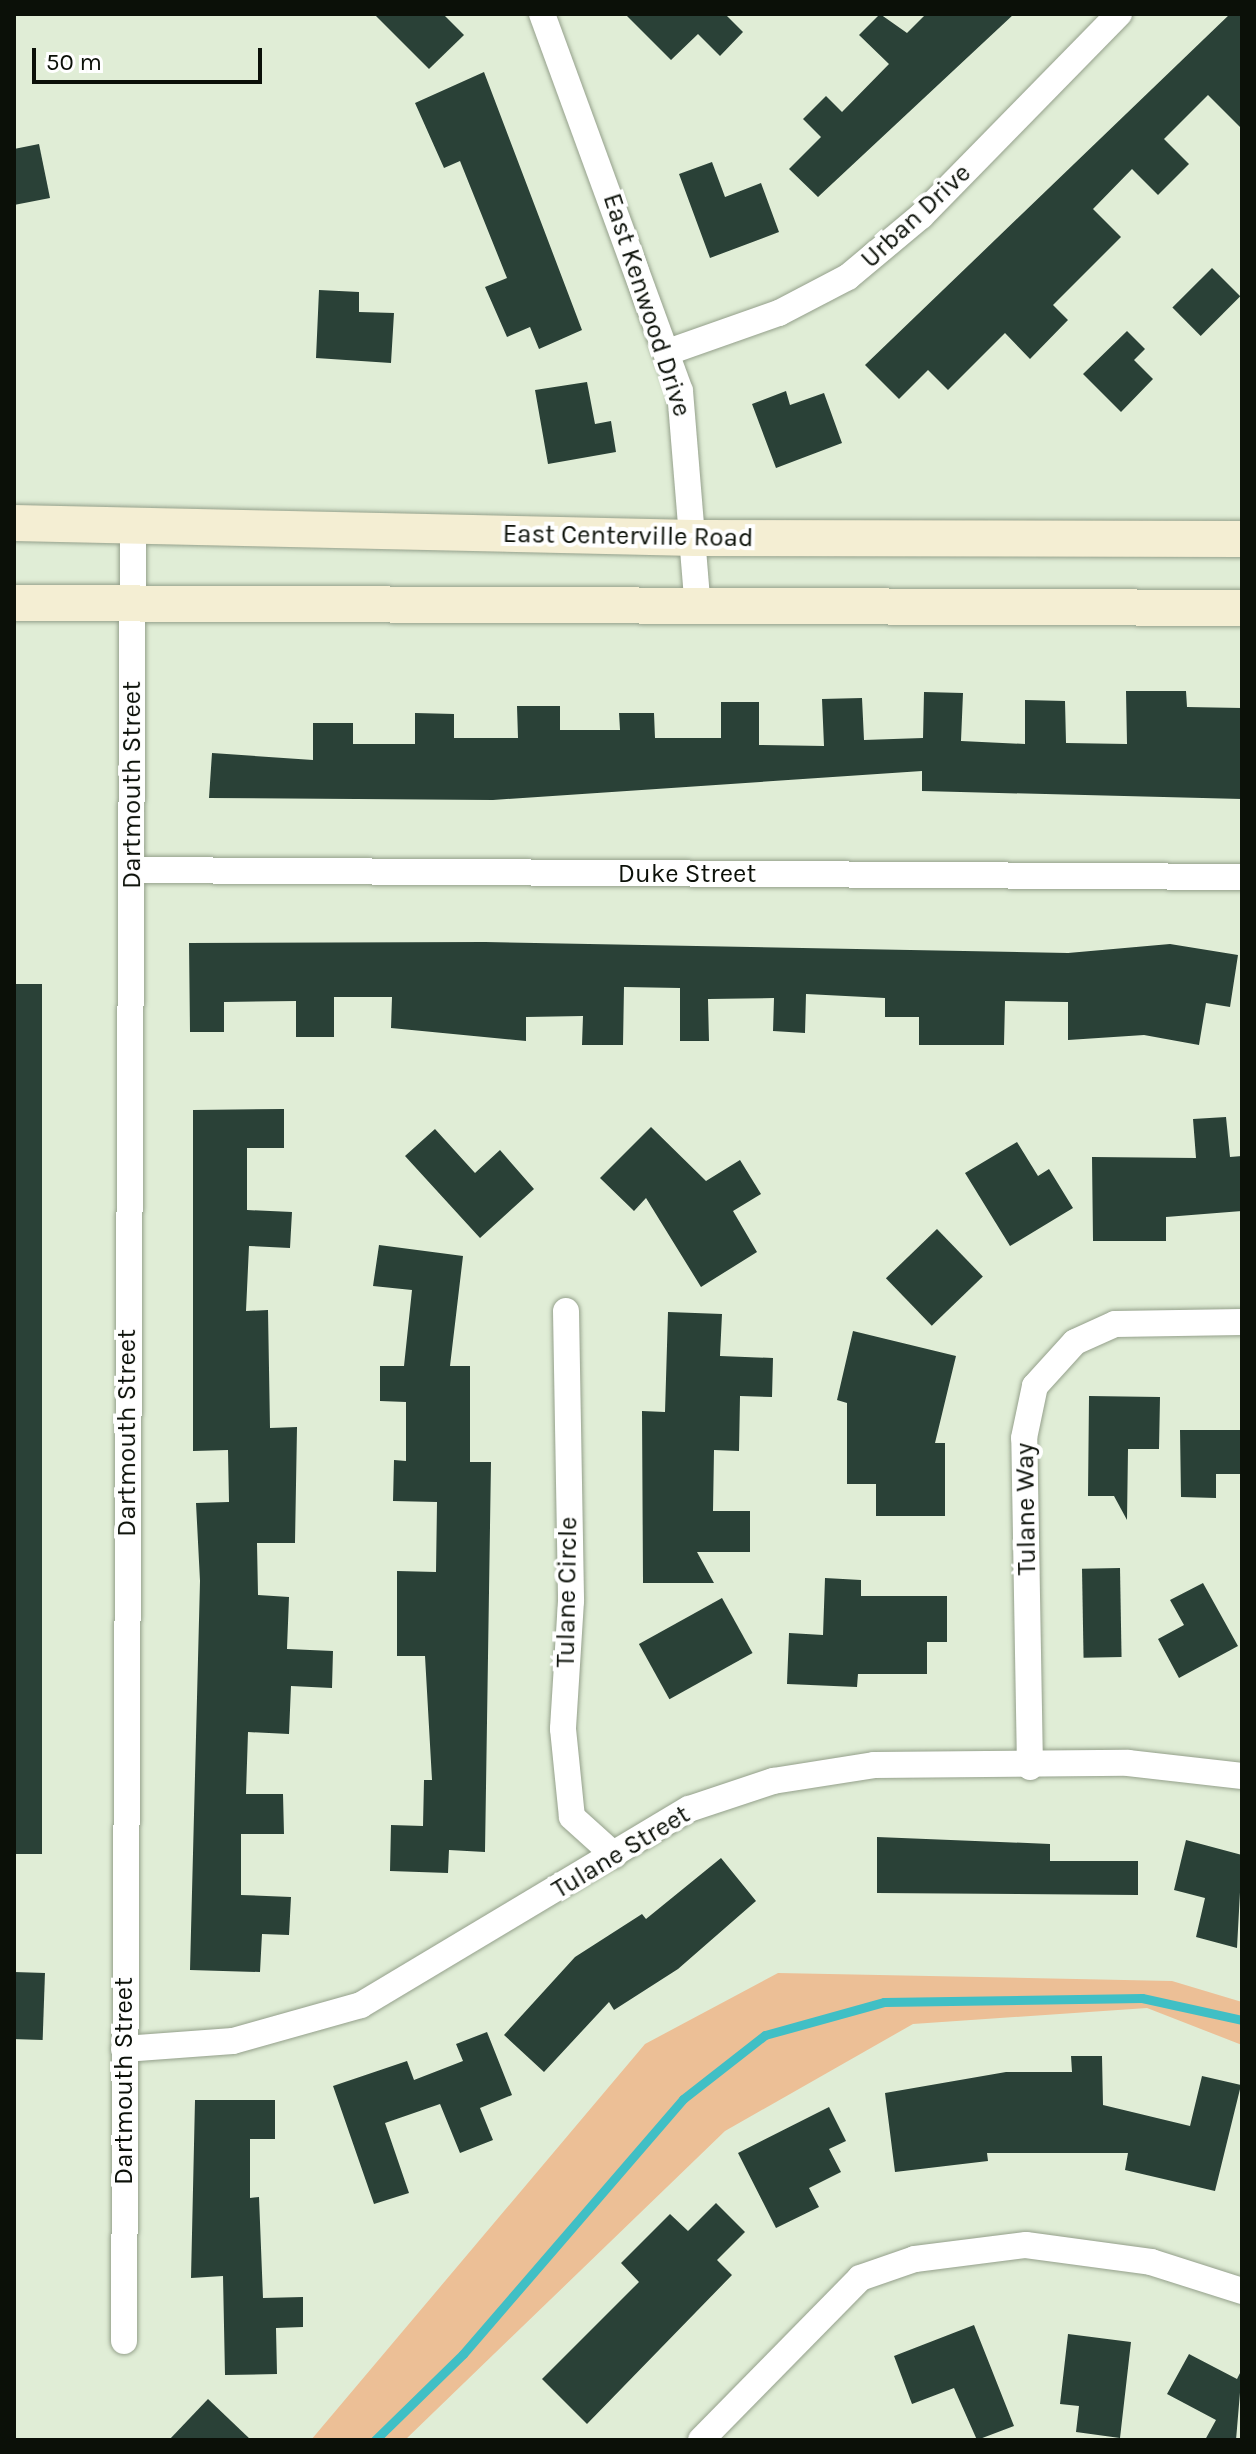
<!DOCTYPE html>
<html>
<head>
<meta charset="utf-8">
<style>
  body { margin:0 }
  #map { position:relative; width:1256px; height:2454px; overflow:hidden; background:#e0edd6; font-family:Karla,sans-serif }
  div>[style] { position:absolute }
  .green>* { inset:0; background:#ecbf96 }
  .stream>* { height:9px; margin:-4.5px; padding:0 4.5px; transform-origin:4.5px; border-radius:4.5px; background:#40bfc5 }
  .building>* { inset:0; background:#2a4137; transform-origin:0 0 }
  .roads { filter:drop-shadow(0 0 2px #94a08b) drop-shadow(0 0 2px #94a08b) }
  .street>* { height:26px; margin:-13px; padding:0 13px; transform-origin:13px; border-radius:13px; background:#fff }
  .secondary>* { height:36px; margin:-18px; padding:0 18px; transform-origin:18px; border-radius:18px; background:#f4eed3 }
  span { translate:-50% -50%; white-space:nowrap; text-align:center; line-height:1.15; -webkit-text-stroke:8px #fff; paint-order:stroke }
  .street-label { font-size:26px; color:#0b1008 }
  .frame { position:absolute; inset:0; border:16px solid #0b1008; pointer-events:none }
  .scale { position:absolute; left:32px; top:48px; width:230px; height:36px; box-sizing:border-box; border:4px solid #0b1008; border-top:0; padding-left:10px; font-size:24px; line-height:28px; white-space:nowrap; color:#0b1008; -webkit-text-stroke:6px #fff; paint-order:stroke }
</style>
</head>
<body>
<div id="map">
  <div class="green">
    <i style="clip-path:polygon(778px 1973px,1172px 1981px,1242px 2002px,1242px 2045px,1147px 2008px,913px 2024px,725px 2131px,405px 2440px,311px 2440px,645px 2044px)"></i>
  </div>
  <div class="stream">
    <i style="left:375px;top:2440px;width:123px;rotate:-44.3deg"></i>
    <i style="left:463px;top:2354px;width:337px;rotate:-49.2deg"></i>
    <i style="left:683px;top:2099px;width:104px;rotate:-38deg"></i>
    <i style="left:765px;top:2035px;width:123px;rotate:-15.5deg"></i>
    <i style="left:884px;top:2002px;width:258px;rotate:-0.9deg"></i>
    <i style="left:1142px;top:1998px;width:102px;rotate:12.4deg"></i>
  </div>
  <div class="building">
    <i style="clip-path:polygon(374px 14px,443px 14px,464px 35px,429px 69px)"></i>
    <i style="clip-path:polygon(625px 14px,725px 14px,743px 32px,720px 56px,698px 34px,671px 60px)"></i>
    <i style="clip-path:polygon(880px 14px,907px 33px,926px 14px,1014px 14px,818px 197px,789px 169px,821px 137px,803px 119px,826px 96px,842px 112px,889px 64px,859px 35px)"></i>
    <i style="clip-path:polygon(1230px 14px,1242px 14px,1242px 129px,1208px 95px,1164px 139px,1189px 164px,1158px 195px,1132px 169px,1093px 209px,1121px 237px,1053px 305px,1068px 320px,1030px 359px,1005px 333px,948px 390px,928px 370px,899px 399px,865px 365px)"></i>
    <i style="clip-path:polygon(484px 72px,582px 330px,539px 349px,530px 327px,507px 337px,485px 287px,507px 278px,460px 161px,444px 168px,415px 103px)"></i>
    <i style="clip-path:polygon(39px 144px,50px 198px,14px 205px,14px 149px)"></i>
    <i style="clip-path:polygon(712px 162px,725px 197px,761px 183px,779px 232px,710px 258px,679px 174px)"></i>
    <i style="left:1212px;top:268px;width:40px;height:56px;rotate:45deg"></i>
    <i style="clip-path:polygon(319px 290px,359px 292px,359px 312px,394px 313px,391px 363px,316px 358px)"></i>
    <i style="clip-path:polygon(1127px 331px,1145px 349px,1134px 360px,1153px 379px,1121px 412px,1083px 374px)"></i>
    <i style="clip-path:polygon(587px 382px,595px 424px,611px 421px,616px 452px,548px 464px,535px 390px)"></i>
    <i style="clip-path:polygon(786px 391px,790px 405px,824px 393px,842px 443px,776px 468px,752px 404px)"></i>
    <i style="clip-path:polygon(1126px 691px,1186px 691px,1187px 707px,1242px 708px,1242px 799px,922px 791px,922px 771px,493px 800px,209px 798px,212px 753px,313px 760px,313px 723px,353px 723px,353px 744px,415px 744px,415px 713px,454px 714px,454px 738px,518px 738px,517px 706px,560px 706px,560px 730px,620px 730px,619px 713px,654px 713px,655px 738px,721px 738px,721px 702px,759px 702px,759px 745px,824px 746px,822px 699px,862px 698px,864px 740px,923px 738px,924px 692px,963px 693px,961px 741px,1025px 744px,1025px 700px,1065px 701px,1066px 743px,1127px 744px)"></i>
    <i style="clip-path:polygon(485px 942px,1068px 953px,1170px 944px,1238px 955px,1230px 1007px,1206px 1003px,1199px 1045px,1144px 1035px,1068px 1040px,1068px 1002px,1005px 1001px,1004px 1045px,919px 1045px,919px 1017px,885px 1017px,885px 998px,806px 994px,805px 1033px,773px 1031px,774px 998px,708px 999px,709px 1041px,680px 1041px,680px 988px,624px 987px,623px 1045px,582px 1045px,583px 1016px,526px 1017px,526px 1041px,391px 1028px,392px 997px,334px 997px,334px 1037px,296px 1037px,296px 1001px,224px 1002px,224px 1032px,190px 1032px,189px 943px)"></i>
    <i style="left:42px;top:984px;width:870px;height:28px;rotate:90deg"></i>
    <i style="clip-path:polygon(284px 1109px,284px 1148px,247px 1148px,247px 1210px,292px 1212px,290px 1248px,249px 1246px,246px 1311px,268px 1310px,270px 1428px,297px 1427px,295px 1543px,257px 1543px,258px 1595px,289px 1597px,287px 1649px,333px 1651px,332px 1688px,291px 1686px,289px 1734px,248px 1732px,246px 1794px,283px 1794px,284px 1834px,241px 1834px,241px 1895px,291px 1897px,289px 1935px,262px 1934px,260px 1972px,190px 1970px,200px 1581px,196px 1503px,229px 1502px,228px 1450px,193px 1451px,193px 1110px)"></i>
    <i style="clip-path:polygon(1226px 1117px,1230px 1157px,1242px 1156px,1242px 1211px,1166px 1217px,1166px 1241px,1093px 1241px,1092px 1157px,1196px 1158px,1193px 1119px)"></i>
    <i style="clip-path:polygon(651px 1127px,706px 1181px,740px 1160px,761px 1194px,733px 1211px,757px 1252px,701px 1287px,646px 1198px,634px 1211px,600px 1178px)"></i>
    <i style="clip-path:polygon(435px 1129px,475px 1173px,500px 1150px,534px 1189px,480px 1238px,405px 1156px)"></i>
    <i style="clip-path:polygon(1017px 1142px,1038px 1176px,1049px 1169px,1073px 1208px,1010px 1246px,965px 1173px)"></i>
    <i style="left:937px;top:1229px;width:66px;height:71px;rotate:46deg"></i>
    <i style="clip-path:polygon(379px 1245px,463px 1256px,450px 1366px,470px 1366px,470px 1462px,491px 1462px,485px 1852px,449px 1850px,448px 1873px,390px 1871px,391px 1825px,423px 1826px,424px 1780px,432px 1780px,425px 1656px,397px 1656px,397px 1571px,436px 1572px,437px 1502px,393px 1501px,394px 1460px,406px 1461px,406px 1402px,380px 1401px,380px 1366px,404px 1366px,412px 1290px,373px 1286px)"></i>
    <i style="clip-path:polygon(668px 1312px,722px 1314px,720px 1356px,773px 1358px,772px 1397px,740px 1396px,739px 1451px,714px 1450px,713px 1511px,750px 1511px,750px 1552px,697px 1552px,714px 1583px,643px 1583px,642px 1411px,665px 1412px)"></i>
    <i style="clip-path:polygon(853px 1331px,956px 1356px,935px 1443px,945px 1443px,945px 1516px,876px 1516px,876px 1484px,847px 1484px,847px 1403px,837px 1400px)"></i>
    <i style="clip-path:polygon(1089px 1396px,1160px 1397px,1159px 1449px,1128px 1449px,1127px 1520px,1114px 1496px,1088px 1496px)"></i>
    <i style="clip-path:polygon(1180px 1430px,1242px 1430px,1242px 1474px,1216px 1474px,1216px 1498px,1181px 1497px)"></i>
    <i style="left:1120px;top:1568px;width:89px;height:38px;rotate:89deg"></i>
    <i style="clip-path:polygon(825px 1578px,861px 1580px,861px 1596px,947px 1596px,947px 1642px,927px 1642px,927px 1674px,858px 1674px,857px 1687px,787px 1684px,789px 1633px,823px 1635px)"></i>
    <i style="clip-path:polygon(1203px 1583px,1238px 1646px,1179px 1678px,1158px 1639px,1184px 1625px,1170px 1600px)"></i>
    <i style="left:722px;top:1598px;width:63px;height:95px;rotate:61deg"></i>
    <i style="clip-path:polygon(877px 1837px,1050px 1844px,1050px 1861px,1138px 1861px,1138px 1895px,877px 1893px)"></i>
    <i style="clip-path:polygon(1186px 1840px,1242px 1855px,1237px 1948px,1196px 1937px,1205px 1898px,1174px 1890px)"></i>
    <i style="clip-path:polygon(721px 1858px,756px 1901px,678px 1969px,614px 2010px,609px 2002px,544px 2072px,504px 2035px,575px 1957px,642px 1914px,646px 1919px)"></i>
    <i style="left:14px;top:1972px;width:31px;height:67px;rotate:2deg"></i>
    <i style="clip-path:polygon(487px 2032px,512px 2095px,480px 2108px,493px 2140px,460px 2153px,440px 2104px,385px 2123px,409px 2193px,374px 2204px,333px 2086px,407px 2061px,414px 2080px,463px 2061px,456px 2044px)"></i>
    <i style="clip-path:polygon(1071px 2056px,1102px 2056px,1103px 2105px,1190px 2126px,1202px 2076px,1241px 2085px,1215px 2191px,1125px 2170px,1128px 2153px,987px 2153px,988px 2161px,895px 2172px,885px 2093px,1006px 2072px,1072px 2072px)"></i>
    <i style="clip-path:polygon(195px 2100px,275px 2100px,275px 2139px,250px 2139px,250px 2198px,259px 2197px,263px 2298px,303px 2297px,303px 2327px,276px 2328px,277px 2374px,225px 2375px,223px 2276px,191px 2278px)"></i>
    <i style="clip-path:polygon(829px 2107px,846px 2141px,829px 2149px,841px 2172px,809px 2188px,819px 2207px,776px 2228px,738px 2153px)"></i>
    <i style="clip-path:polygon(716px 2203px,745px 2232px,717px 2260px,732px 2275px,587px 2424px,542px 2379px,639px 2282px,621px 2263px,670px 2214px,688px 2231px)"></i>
    <i style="clip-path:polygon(974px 2325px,1014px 2426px,977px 2440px,954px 2388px,912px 2404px,894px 2356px)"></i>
    <i style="clip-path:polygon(1068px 2334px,1131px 2342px,1120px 2438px,1076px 2432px,1079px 2406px,1060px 2404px)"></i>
    <i style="clip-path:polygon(1189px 2354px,1237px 2379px,1242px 2369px,1236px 2440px,1205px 2440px,1216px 2420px,1167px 2394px)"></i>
    <i style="clip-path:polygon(208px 2399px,251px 2440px,169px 2440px)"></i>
  </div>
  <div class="roads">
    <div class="street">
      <i style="left:542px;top:14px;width:401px;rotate:69.9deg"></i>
      <i style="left:680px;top:391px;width:219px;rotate:85.3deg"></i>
      <i style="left:668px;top:352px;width:118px;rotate:-19.4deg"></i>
      <i style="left:779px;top:313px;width:78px;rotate:-27.6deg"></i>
      <i style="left:848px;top:277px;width:95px;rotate:-39.9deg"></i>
      <i style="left:921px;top:216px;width:283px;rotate:-45.6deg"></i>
      <i style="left:132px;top:870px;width:1110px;rotate:0.36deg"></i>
      <i style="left:566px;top:1311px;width:290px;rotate:89deg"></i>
      <i style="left:571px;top:1601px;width:128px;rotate:93.6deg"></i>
      <i style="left:563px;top:1729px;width:88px;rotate:84.2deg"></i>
      <i style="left:572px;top:1817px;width:57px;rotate:42.1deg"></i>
      <i style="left:1030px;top:1767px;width:329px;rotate:-91deg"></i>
      <i style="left:1024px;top:1438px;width:53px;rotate:-78.1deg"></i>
      <i style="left:1035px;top:1386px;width:59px;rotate:-47.7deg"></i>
      <i style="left:1075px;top:1342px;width:44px;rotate:-24.2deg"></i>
      <i style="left:1115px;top:1324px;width:127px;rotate:-0.9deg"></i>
      <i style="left:124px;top:2049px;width:109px;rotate:-4.2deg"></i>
      <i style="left:233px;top:2041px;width:133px;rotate:-15.7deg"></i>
      <i style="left:361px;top:2005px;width:382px;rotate:-30.9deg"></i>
      <i style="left:689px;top:1809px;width:89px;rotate:-18.4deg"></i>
      <i style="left:773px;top:1781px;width:102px;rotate:-9deg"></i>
      <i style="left:874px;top:1765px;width:254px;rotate:-0.5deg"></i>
      <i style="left:1128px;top:1763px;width:115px;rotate:6.5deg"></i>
      <i style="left:124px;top:2341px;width:1817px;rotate:-89.72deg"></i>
      <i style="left:701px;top:2440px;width:227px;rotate:-45.5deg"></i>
      <i style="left:860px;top:2278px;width:58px;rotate:-19.1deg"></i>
      <i style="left:915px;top:2259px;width:112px;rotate:-7.2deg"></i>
      <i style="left:1026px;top:2245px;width:126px;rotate:7.7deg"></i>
      <i style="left:1151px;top:2262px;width:96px;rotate:17.7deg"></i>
    </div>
    <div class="secondary">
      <i style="left:14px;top:523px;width:681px;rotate:1.26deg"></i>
      <i style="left:695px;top:538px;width:547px;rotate:0.1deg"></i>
      <i style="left:14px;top:603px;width:1228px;rotate:0.23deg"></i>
    </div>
  </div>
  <div class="street-label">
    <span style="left:916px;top:216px;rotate:-43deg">Urban Drive</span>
    <span style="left:647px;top:305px;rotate:72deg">East Kenwood Drive</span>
    <span style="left:628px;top:536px;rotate:1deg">East Centerville Road</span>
    <span style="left:132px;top:785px;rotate:-90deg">Dartmouth Street</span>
    <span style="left:687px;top:874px">Duke Street</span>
    <span style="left:127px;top:1433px;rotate:-90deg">Dartmouth Street</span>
    <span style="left:1026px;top:1509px;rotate:-91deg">Tulane Way</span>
    <span style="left:567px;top:1592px;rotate:-89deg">Tulane Circle</span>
    <span style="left:621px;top:1852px;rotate:-31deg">Tulane Street</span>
    <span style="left:124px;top:2081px;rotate:-90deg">Dartmouth Street</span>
  </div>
  <div class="frame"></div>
  <div class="scale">50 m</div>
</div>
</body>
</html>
